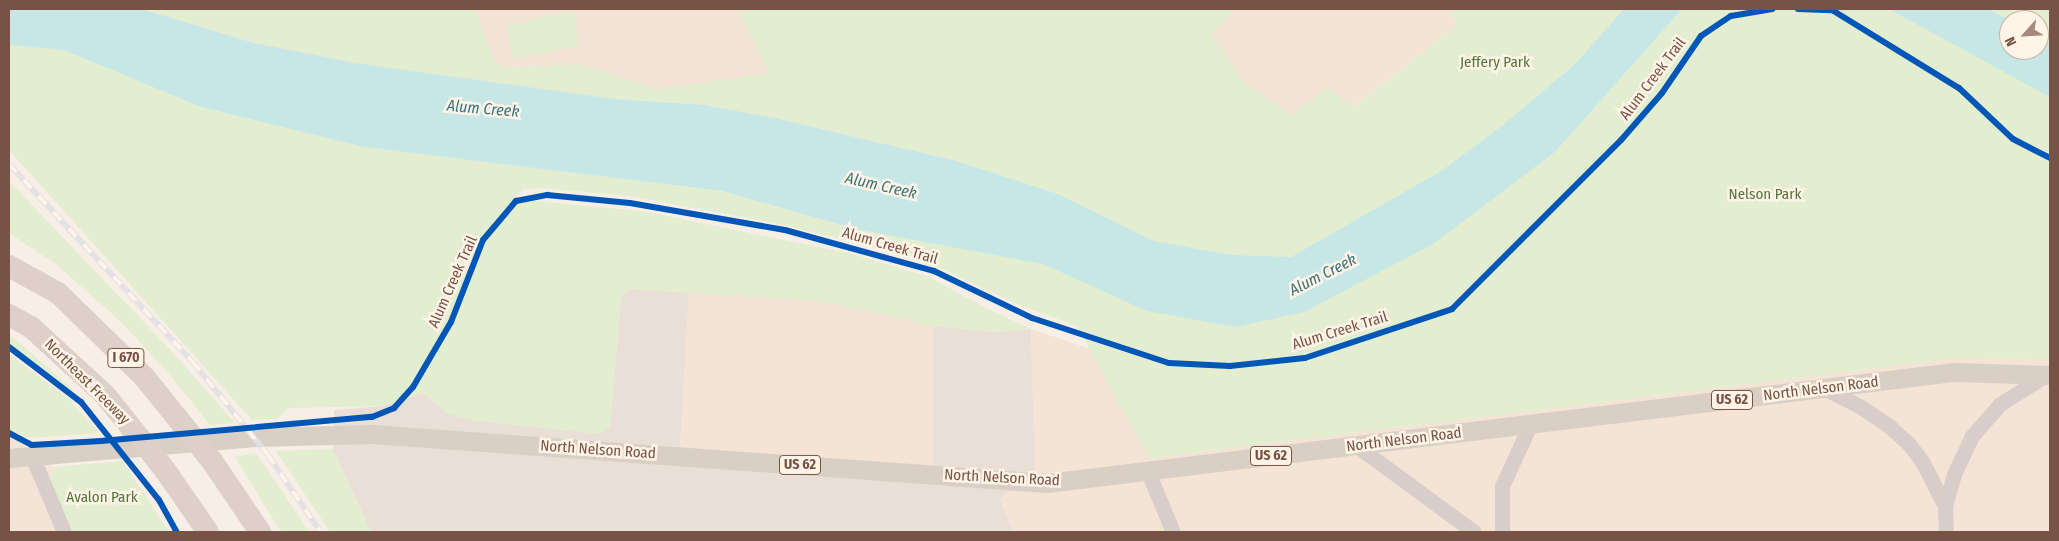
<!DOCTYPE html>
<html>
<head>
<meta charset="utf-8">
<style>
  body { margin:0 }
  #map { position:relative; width:2059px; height:541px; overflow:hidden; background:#f7efe6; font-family:"Fira Sans Condensed",sans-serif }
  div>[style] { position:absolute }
  .residential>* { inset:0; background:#f3e4d5 }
  .industrial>* { inset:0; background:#eadfd7 }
  .green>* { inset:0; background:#e3edcf; transform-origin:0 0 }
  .water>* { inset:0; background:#c7e7e7 }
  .minor>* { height:15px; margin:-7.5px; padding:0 7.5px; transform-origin:7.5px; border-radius:7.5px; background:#d8cdc8 }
  .major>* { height:19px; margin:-9.5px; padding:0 9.5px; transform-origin:9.5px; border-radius:9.5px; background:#dacfc5 }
  .highway>* { height:22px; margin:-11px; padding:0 11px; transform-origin:11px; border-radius:11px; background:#decfc9 }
  .rail>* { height:5.5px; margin-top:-2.75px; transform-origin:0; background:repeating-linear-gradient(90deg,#fff4e7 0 11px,#e3e1e3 0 22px); box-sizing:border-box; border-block:1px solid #e3e1e3 }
  .cycleway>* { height:6px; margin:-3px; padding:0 3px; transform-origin:3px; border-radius:3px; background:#0057b8 }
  span { translate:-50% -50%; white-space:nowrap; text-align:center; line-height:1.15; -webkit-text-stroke:5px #fff4e7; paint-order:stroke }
  .shield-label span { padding:1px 4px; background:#fff4e7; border:1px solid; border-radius:4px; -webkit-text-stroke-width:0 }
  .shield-label { font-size:14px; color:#765345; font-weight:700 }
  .park-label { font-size:15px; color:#50773a }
  .street-label { font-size:15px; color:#765345 }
  .water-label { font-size:16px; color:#38767d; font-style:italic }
  .frame { position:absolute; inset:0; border:10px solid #765345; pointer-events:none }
  .north { position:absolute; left:1999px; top:10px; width:50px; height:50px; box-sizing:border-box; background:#fff4e7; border:1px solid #c8b4a6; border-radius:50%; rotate:244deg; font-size:14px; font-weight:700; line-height:20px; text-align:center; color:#765345 }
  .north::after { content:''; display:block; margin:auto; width:18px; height:22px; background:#a38a7d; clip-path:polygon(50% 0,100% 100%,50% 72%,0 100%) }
</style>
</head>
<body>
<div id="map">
  <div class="residential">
    <i style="clip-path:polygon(475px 9px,738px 9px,769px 73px,657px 89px,578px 64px,506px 68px,494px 62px)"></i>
    <i style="clip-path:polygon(1234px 9px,1449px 9px,1457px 25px,1354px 106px,1327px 88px,1292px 115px,1244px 83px,1212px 34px)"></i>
    <i style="clip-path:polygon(689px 291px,825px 302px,934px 326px,933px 468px,680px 448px)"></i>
    <i style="clip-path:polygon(1031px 329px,1090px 349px,1149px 458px,1958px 358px,2050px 359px,2050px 532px,1013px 532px,1000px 499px,1035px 468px)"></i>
    <i style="clip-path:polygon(9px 435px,53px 467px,49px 481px,70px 532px,9px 532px)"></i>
  </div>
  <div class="industrial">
    <i style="clip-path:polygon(629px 289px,689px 291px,680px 447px,933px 468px,934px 326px,995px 332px,1031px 329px,1035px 469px,1000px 499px,1013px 532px,371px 532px,333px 449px,334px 410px,382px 406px,424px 393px,448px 414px,610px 427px,621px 297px)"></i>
  </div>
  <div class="green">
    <i style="clip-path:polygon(142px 9px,475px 9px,494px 62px,506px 68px,578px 64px,657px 89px,769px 73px,738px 9px,1234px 9px,1212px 34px,1244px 83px,1292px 115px,1327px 88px,1355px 106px,1457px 25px,1449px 9px,1624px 9px,1575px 64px,1503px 125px,1441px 171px,1291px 257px,1233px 255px,1154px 241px,1058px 194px,957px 161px,775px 118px,705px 105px,615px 99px,355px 64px,254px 43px)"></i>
    <i style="clip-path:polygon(1682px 9px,1889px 9px,2050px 95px,2050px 359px,1958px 358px,1149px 458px,1077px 326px,1017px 304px,919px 258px,779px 224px,629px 196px,544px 188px,524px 189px,513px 199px,642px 211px,849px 253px,927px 276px,984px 307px,1031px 329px,995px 332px,934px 326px,825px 302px,629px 289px,621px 297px,610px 427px,599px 434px,475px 421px,448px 414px,424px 393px,382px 406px,289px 408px,277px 419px,252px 420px,9px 150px,9px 45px,64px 50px,201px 107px,364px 147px,722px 191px,856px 229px,1230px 291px,1556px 151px)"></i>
    <i style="clip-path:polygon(1989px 9px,2050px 9px,2050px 42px,2039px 36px,2039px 20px,2009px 20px)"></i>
    <i style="left:573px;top:11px;width:35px;height:68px;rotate:78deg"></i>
    <i style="clip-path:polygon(9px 181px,178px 358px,235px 423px,210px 425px,170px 375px,121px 322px,56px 264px,9px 233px)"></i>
    <i style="clip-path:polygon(9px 334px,67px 384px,81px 401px,9px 345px)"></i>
    <i style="clip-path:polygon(9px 354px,70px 400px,99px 433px,29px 438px,9px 429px)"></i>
    <i style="clip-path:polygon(333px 449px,371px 532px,330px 532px,276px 451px)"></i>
    <i style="clip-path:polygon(256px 453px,302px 521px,309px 532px,281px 532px,235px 457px)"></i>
    <i style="clip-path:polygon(123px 461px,169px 532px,70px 532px,49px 481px,53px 467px)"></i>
  </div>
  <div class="water">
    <i style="clip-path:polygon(9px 9px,142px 9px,254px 43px,355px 63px,615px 99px,705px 105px,775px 118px,957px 161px,1058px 194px,1154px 241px,1233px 255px,1291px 257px,1441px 171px,1503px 125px,1575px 64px,1624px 9px,1682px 9px,1556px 151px,1433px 244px,1304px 312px,1235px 327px,1147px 311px,1043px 264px,856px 229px,722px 191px,364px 147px,201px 107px,64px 50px,9px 45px)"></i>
    <i style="clip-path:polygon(1889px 9px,1989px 9px,2009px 20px,2009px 50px,2039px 50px,2039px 36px,2050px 42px,2050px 97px)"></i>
  </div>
  <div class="minor">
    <i style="left:1824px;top:388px;width:42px;rotate:27.2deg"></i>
    <i style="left:1861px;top:407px;width:34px;rotate:34deg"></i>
    <i style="left:1889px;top:426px;width:27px;rotate:42deg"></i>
    <i style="left:1909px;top:444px;width:21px;rotate:53deg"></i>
    <i style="left:1922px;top:461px;width:51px;rotate:62.9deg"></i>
    <i style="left:1945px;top:506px;width:26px;rotate:88deg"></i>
    <i style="left:1357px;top:446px;width:145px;rotate:36.3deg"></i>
    <i style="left:32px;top:456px;width:82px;rotate:67.2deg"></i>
    <i style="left:1148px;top:472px;width:65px;rotate:67.4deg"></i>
    <i style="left:1945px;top:506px;width:33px;rotate:-74deg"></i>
    <i style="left:1954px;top:474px;width:42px;rotate:-64.7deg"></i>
    <i style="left:1972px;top:436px;width:43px;rotate:-48.8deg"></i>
    <i style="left:2000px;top:404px;width:54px;rotate:-32.2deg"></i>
    <i style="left:1502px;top:532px;width:46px;rotate:-90deg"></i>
    <i style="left:1502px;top:486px;width:67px;rotate:-65.3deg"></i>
  </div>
  <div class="major">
    <i style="left:9px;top:458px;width:248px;rotate:-4.9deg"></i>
    <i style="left:256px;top:437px;width:117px;rotate:-1.5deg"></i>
    <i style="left:373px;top:434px;width:676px;rotate:4.16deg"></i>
    <i style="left:1047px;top:483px;width:914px;rotate:-6.98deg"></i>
    <i style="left:1954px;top:372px;width:96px;rotate:1.8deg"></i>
  </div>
  <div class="highway">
    <i style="left:9px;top:266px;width:56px;rotate:28.9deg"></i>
    <i style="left:58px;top:293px;width:122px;rotate:44.3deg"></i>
    <i style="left:145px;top:378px;width:107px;rotate:51.1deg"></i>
    <i style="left:212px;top:461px;width:86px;rotate:55.9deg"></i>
    <i style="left:9px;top:315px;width:25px;rotate:29deg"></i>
    <i style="left:31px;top:327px;width:100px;rotate:42.6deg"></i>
    <i style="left:105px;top:395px;width:96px;rotate:51.3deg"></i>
    <i style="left:165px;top:470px;width:75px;rotate:55.3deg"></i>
  </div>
  <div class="rail">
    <i style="left:9px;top:164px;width:270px;rotate:47.1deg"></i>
    <i style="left:193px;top:362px;width:119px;rotate:51.1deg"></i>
    <i style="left:268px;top:455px;width:93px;rotate:55.5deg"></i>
  </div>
  <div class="cycleway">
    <i style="left:1798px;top:9px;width:34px;rotate:2deg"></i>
    <i style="left:1832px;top:10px;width:149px;rotate:31.6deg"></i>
    <i style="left:1959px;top:88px;width:74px;rotate:43.4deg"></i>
    <i style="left:2013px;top:139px;width:42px;rotate:27.2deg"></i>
    <i style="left:9px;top:347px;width:91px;rotate:37.4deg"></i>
    <i style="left:81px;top:402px;width:125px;rotate:51.5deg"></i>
    <i style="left:159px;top:500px;width:37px;rotate:61deg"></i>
    <i style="left:9px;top:433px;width:26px;rotate:28deg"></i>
    <i style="left:32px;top:445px;width:69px;rotate:-3.3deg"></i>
    <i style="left:101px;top:441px;width:272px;rotate:-5.1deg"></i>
    <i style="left:372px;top:417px;width:24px;rotate:-22deg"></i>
    <i style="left:394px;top:408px;width:28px;rotate:-48deg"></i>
    <i style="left:413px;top:387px;width:75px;rotate:-59.7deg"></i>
    <i style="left:451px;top:322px;width:88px;rotate:-68.7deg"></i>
    <i style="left:483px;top:240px;width:51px;rotate:-49.8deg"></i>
    <i style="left:516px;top:201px;width:32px;rotate:-11deg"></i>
    <i style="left:547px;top:195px;width:83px;rotate:5.5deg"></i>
    <i style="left:630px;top:203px;width:157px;rotate:9.9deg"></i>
    <i style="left:785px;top:230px;width:155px;rotate:15.4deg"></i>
    <i style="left:934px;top:271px;width:109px;rotate:25.6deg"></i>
    <i style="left:1032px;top:318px;width:144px;rotate:18.2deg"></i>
    <i style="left:1169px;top:363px;width:61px;rotate:2.8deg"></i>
    <i style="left:1230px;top:366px;width:75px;rotate:-6.1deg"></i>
    <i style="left:1305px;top:358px;width:155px;rotate:-18.4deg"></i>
    <i style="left:1452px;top:309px;width:240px;rotate:-45deg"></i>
    <i style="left:1622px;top:139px;width:61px;rotate:-49deg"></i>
    <i style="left:1662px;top:93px;width:69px;rotate:-55.6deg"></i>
    <i style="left:1701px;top:36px;width:36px;rotate:-34deg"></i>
    <i style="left:1731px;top:16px;width:42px;rotate:-9.7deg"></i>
  </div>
  <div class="shield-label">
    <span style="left:126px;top:358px">I 670</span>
    <span style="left:1732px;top:400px">US 62</span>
    <span style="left:1271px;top:456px">US 62</span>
    <span style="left:800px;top:465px">US 62</span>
  </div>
  <div class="park-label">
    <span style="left:1495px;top:63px">Jeffery Park</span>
    <span style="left:1765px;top:195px">Nelson Park</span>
    <span style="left:102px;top:498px">Avalon Park</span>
  </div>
  <div class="street-label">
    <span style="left:1653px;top:79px;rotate:-53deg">Alum Creek Trail</span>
    <span style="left:890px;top:246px;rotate:16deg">Alum Creek Trail</span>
    <span style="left:453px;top:282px;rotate:-66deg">Alum Creek Trail</span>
    <span style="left:1340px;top:331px;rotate:-17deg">Alum Creek Trail</span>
    <span style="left:87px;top:382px;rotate:45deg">Northeast Freeway</span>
    <span style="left:1821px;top:389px;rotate:-7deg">North Nelson Road</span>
    <span style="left:1404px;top:440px;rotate:-7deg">North Nelson Road</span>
    <span style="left:598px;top:450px;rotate:4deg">North Nelson Road</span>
    <span style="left:1002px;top:478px;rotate:3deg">North Nelson Road</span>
  </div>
  <div class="water-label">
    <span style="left:483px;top:109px;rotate:5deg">Alum Creek</span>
    <span style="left:881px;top:186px;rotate:13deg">Alum Creek</span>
    <span style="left:1323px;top:275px;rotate:-27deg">Alum Creek</span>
  </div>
  <div class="frame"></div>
  <div class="north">N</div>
</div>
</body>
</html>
